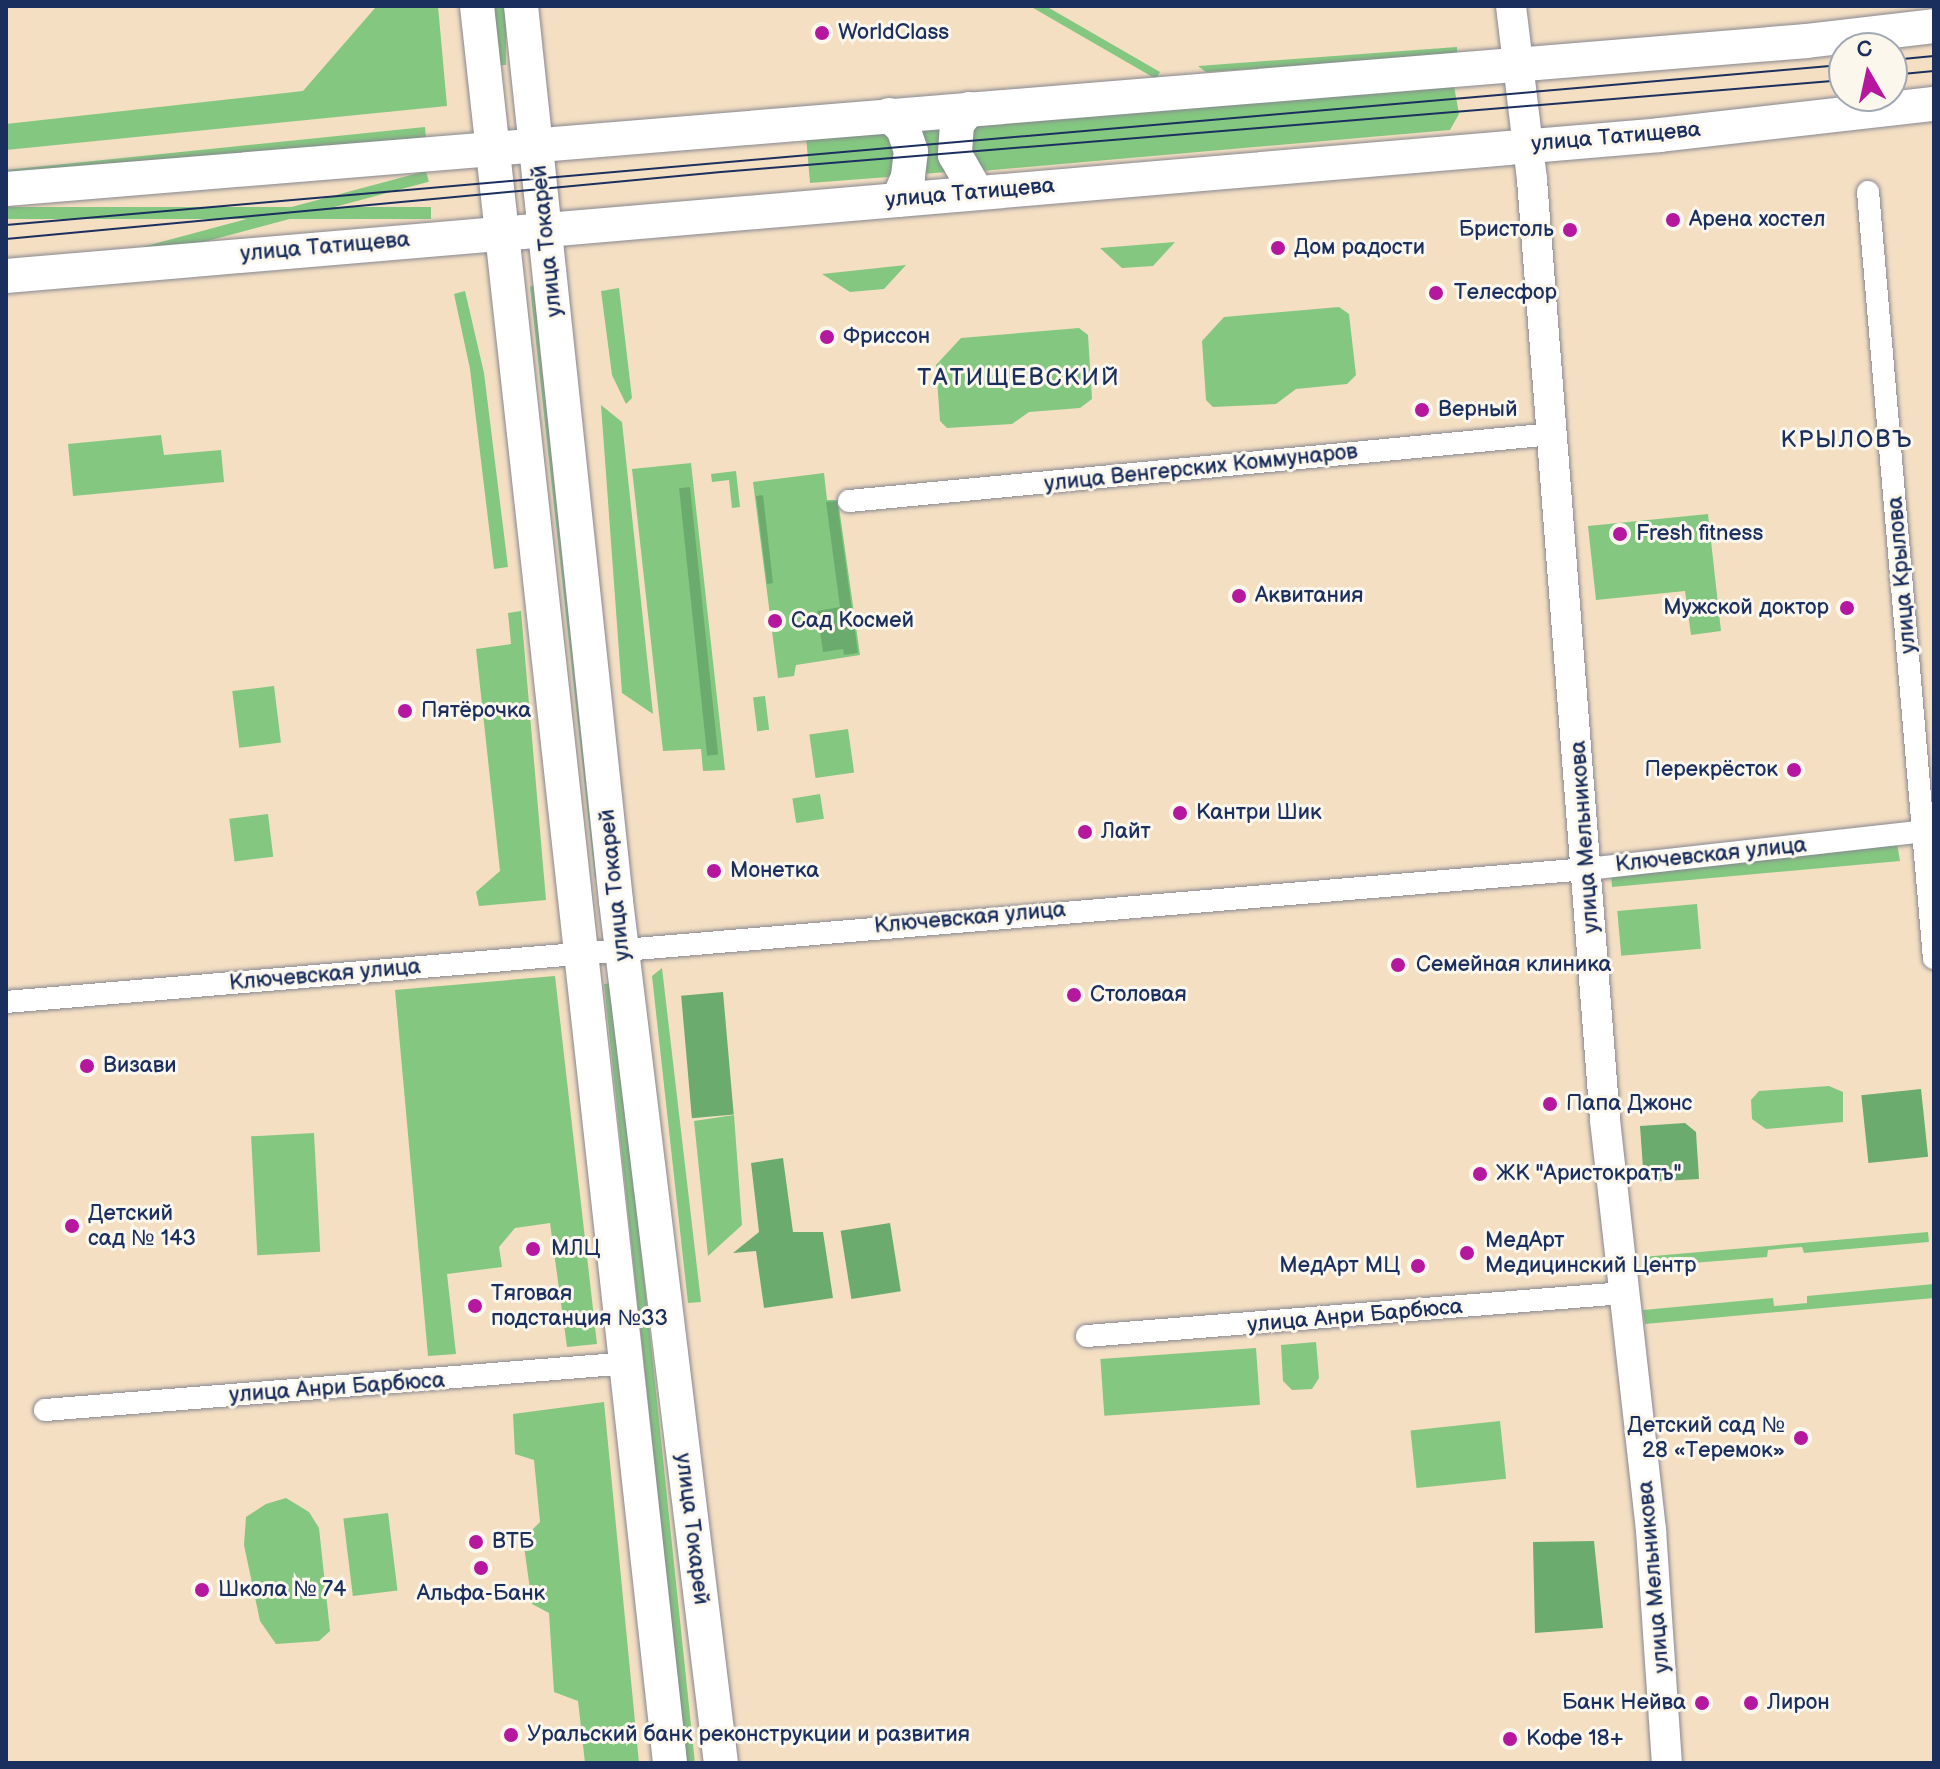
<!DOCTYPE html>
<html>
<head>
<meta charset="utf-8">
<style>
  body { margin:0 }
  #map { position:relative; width:1940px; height:1769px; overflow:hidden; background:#f4dfc3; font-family:"Balsamiq Sans",sans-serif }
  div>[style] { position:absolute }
  .green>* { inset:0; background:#84c780; transform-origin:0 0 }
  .forest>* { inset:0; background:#6bac6e; transform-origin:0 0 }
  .roads { filter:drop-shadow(0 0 2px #888790) drop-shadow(0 0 2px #888790) }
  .street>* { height:22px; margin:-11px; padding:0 11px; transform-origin:11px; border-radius:11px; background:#fff }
  .secondary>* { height:30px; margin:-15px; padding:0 15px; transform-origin:15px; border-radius:15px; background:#fff }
  .primary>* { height:34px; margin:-17px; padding:0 17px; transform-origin:17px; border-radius:17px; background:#fff }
  .tram>* { height:2px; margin:-1px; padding:0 1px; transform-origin:1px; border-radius:1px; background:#1b2f5e }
  .dots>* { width:22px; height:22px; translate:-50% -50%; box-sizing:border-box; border:4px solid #fbf7ec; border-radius:50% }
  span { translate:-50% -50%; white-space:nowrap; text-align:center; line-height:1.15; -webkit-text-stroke:6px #fbf7ec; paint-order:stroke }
  .poi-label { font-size:22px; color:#1b2f5e }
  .left { translate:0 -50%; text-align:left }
  .right { translate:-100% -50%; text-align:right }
  .street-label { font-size:22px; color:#1b2f5e }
  .neighbourhood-label { font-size:24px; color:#1b2f5e; letter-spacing:2px }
  .frame { position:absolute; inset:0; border:8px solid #1b2f5e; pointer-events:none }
  .north { position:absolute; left:1828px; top:32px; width:80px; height:80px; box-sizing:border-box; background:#fbf7ec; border:2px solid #a1a7b3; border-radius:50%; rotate:351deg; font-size:22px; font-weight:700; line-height:32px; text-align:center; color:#1b2f5e }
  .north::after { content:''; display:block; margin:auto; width:28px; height:36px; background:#b5179e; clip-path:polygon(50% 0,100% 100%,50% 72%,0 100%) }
</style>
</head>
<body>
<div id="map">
  <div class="green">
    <i style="clip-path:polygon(438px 6px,447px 106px,6px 150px,6px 124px,303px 91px,375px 8px)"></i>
    <i style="left:495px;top:6px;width:11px;height:59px"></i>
    <i style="clip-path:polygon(1457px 47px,1457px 56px,1206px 72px,1198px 66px)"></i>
    <i style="left:1160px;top:72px;width:8px;height:549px;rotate:120deg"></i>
    <i style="clip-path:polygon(1454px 86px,1459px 114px,1450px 130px,981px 171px,971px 167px,966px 128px,975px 121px)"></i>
    <i style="left:945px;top:125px;width:47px;height:29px;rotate:85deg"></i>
    <i style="clip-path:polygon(425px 127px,426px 139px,6px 179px,6px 170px)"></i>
    <i style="clip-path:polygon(895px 133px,896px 172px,888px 177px,810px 183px,806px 136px)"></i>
    <i style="left:426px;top:171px;width:11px;height:422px;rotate:75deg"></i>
    <i style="left:431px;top:207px;width:12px;height:427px;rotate:90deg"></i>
    <i style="clip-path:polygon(1175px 242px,1153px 266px,1122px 268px,1100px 248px)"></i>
    <i style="clip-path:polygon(906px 265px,884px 289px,850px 292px,822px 274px)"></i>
    <i style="clip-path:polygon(536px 283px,605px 877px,595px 878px,530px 287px)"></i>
    <i style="clip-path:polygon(619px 288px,632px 398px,626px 404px,612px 375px,601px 291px)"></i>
    <i style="clip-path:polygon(465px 291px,484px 373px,508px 567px,494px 569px,470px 369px,454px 294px)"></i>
    <i style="clip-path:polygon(1339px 307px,1349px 314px,1356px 375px,1347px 384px,1296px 389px,1276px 404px,1213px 407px,1206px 400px,1202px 341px,1224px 317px)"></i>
    <i style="clip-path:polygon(1079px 328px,1088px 335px,1092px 399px,1080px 408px,1029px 412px,1012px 424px,947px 428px,940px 421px,936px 365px,961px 338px)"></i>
    <i style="clip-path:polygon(601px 405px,622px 422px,653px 714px,622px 693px)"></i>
    <i style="clip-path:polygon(161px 435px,164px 455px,221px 450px,224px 482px,73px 496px,68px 444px)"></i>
    <i style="clip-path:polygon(691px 463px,725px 770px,703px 771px,701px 749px,663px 751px,632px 469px)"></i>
    <i style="clip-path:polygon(736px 471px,740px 507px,732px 508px,729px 480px,712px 482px,711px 474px)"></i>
    <i style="clip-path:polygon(824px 473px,827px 500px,838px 500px,860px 655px,796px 665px,794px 676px,778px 678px,753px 482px)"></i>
    <i style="clip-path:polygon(1708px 514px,1721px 631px,1691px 635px,1685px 591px,1596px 600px,1588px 526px)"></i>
    <i style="clip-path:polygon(521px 611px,546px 900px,479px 906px,476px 892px,500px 871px,476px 649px,511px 644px,508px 613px)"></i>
    <i style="left:274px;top:686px;width:57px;height:42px;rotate:83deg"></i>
    <i style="left:765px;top:696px;width:34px;height:12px;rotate:83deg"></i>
    <i style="left:848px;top:729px;width:44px;height:39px;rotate:82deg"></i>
    <i style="left:820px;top:794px;width:25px;height:28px;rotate:81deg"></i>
    <i style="left:268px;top:814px;width:43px;height:39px;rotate:83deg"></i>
    <i style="clip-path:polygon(1897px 843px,1900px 861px,1612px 887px,1611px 873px)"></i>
    <i style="left:1697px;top:904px;width:45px;height:80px;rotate:85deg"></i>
    <i style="clip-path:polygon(662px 968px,701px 1302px,688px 1303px,652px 976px)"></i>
    <i style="clip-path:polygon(555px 976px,597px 1344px,567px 1347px,550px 1223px,515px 1228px,499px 1247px,502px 1267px,447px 1274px,456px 1354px,428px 1356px,395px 990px)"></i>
    <i style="left:613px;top:983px;width:782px;height:9px;rotate:84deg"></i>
    <i style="clip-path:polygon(1829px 1086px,1843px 1092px,1843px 1122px,1766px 1129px,1752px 1119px,1751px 1100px,1759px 1091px)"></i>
    <i style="clip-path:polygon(734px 1115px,742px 1225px,708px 1256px,694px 1121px)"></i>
    <i style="left:314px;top:1133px;width:119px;height:63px;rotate:87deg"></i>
    <i style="clip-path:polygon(1928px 1232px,1929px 1242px,1804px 1253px,1802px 1247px,1788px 1248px,1768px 1250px,1767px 1257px,1643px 1267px,1642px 1257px)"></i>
    <i style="clip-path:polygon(1934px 1284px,1934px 1298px,1645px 1324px,1643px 1310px,1773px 1298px,1774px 1306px,1807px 1303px,1807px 1296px)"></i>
    <i style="clip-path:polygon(1316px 1342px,1319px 1378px,1312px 1389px,1292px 1390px,1283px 1381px,1281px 1345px)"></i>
    <i style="left:1256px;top:1348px;width:57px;height:156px;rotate:86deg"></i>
    <i style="clip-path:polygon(604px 1402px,639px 1763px,585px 1763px,578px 1701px,554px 1692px,549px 1613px,532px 1604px,523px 1539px,540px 1522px,534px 1460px,515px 1454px,513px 1414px)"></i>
    <i style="left:1500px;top:1421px;width:58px;height:90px;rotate:84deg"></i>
    <i style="clip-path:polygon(286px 1498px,309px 1512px,319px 1528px,330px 1631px,319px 1641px,276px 1644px,260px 1621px,244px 1545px,246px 1517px,266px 1504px)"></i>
    <i style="left:388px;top:1513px;width:78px;height:45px;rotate:83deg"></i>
  </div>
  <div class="forest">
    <i style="left:690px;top:487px;width:269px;height:11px;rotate:84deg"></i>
    <i style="clip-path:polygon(763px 495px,773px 583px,767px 584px,756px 496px)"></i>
    <i style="clip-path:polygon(837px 501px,858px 653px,844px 655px,843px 649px,823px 652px,817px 611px,840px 607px,826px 502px)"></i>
    <i style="left:723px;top:992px;width:123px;height:42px;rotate:85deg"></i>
    <i style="left:1921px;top:1089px;width:68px;height:60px;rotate:84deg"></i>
    <i style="clip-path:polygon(1685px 1123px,1696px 1132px,1699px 1179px,1644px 1182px,1640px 1126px)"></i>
    <i style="clip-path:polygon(783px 1158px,793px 1232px,823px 1232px,833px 1298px,764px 1308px,756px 1251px,733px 1253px,759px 1232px,751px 1163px)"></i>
    <i style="left:890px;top:1223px;width:69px;height:50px;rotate:81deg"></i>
    <i style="clip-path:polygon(1594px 1541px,1603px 1628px,1535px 1633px,1533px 1542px)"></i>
  </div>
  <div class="roads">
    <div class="street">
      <i style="left:1868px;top:192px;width:769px;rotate:85.08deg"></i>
      <i style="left:849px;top:501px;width:706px;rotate:-5.44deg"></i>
      <i style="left:6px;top:1002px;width:1587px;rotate:-4.81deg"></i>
      <i style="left:1587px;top:869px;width:349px;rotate:-6.4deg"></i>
      <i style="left:1087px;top:1336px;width:539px;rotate:-4.58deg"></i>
      <i style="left:45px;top:1410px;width:586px;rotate:-4.6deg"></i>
    </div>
    <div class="secondary">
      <i style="left:1511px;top:6px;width:175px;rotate:83.1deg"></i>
      <i style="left:1532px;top:180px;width:943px;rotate:85.56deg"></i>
      <i style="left:1605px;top:1120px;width:413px;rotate:83.6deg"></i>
      <i style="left:1651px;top:1530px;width:234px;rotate:86.1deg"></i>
    </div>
    <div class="primary">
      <i style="left:477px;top:6px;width:1768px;rotate:83.73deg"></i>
      <i style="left:521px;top:6px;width:900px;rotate:83.94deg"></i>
      <i style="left:616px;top:901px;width:868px;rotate:83.06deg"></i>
      <i style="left:969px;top:109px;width:19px;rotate:129deg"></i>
      <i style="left:957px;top:124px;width:31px;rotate:94deg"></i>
      <i style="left:955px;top:155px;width:44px;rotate:59.9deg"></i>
      <i style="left:889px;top:115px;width:19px;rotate:43deg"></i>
      <i style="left:903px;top:128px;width:24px;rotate:71deg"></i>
      <i style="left:911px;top:151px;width:26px;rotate:97deg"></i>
      <i style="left:908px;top:177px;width:25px;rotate:113deg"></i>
      <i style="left:6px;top:189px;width:1807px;rotate:-4.7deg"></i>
      <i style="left:1807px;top:41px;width:128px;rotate:-6.7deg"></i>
      <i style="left:6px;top:276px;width:1660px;rotate:-4.87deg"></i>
      <i style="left:1660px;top:135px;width:276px;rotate:-6.5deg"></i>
    </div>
  </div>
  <div class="tram">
    <i style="left:1892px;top:60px;width:42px;rotate:-5.4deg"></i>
    <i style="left:1892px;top:75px;width:42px;rotate:-5.4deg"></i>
    <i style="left:6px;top:225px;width:1845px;rotate:-4.98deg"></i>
    <i style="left:6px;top:239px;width:718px;rotate:-5.35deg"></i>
    <i style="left:721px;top:172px;width:1127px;rotate:-4.68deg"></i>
  </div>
  <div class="dots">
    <i style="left:822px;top:33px;background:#b5179e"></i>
    <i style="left:1673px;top:220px;background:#b5179e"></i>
    <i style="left:1570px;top:230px;background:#b5179e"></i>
    <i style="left:1278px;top:248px;background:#b5179e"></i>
    <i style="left:1436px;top:293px;background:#b5179e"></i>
    <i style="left:827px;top:337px;background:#b5179e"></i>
    <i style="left:1422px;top:410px;background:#b5179e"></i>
    <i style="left:1620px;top:534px;background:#b5179e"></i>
    <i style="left:1239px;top:596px;background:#b5179e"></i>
    <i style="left:1847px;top:608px;background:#b5179e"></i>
    <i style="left:775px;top:621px;background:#b5179e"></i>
    <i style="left:405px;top:711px;background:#b5179e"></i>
    <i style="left:1794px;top:770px;background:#b5179e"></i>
    <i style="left:1180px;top:813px;background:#b5179e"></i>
    <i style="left:1085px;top:832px;background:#b5179e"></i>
    <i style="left:714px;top:871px;background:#b5179e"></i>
    <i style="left:1398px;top:965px;background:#b5179e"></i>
    <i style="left:1074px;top:995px;background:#b5179e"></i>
    <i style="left:87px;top:1066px;background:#b5179e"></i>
    <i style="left:1550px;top:1104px;background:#b5179e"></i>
    <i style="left:1480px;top:1174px;background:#b5179e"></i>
    <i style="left:72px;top:1226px;background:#b5179e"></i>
    <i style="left:533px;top:1249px;background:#b5179e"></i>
    <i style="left:1467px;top:1253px;background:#b5179e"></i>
    <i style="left:1418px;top:1266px;background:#b5179e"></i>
    <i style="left:475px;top:1306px;background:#b5179e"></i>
    <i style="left:1801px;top:1438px;background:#b5179e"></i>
    <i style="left:476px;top:1542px;background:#b5179e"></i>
    <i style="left:481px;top:1568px;background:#b5179e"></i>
    <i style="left:202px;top:1590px;background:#b5179e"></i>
    <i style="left:1702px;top:1703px;background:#b5179e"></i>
    <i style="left:1751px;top:1703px;background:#b5179e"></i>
    <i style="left:511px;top:1735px;background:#b5179e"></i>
    <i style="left:1510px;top:1739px;background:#b5179e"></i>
  </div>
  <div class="poi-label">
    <span class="left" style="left:838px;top:33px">WorldClass</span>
    <span class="left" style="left:1689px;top:220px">Арена хостел</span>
    <span class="right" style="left:1554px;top:230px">Бристоль</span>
    <span class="left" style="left:1294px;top:248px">Дом радости</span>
    <span class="left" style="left:1454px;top:293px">Телесфор</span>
    <span class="left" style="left:843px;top:337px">Фриссон</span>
    <span class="left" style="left:1438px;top:410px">Верный</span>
    <span class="left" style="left:1636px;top:534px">Fresh fitness</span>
    <span class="left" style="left:1255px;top:596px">Аквитания</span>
    <span class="right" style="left:1829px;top:608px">Мужской доктор</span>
    <span class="left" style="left:791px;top:621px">Сад Космей</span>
    <span class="left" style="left:421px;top:711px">Пятёрочка</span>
    <span class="right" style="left:1778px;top:770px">Перекрёсток</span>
    <span class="left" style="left:1196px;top:813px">Кантри Шик</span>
    <span class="left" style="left:1101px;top:832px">Лайт</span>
    <span class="left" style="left:730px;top:871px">Монетка</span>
    <span class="left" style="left:1416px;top:965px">Семейная клиника</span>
    <span class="left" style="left:1090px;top:995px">Столовая</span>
    <span class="left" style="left:103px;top:1066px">Визави</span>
    <span class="left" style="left:1566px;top:1104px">Папа Джонс</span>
    <span class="left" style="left:1496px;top:1174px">ЖК "Аристократъ"</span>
    <span class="left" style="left:88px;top:1226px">Детский<br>сад № 143</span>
    <span class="left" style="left:1485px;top:1253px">МедАрт<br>Медицинский Центр</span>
    <span class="left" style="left:551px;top:1249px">МЛЦ</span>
    <span class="right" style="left:1400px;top:1266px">МедАрт МЦ</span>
    <span class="left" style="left:491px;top:1306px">Тяговая<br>подстанция №33</span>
    <span class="right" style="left:1785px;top:1438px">Детский сад №<br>28 «Теремок»</span>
    <span class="left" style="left:492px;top:1542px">ВТБ</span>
    <span class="left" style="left:218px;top:1590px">Школа № 74</span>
    <span style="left:481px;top:1594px">Альфа-Банк</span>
    <span class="right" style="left:1686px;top:1703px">Банк Нейва</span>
    <span class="left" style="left:1767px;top:1703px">Лирон</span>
    <span class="left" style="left:527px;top:1735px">Уральский банк реконструкции и развития</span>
    <span class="left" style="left:1526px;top:1739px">Кофе 18+</span>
  </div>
  <div class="street-label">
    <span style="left:1616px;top:137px;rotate:-5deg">улица Татищева</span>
    <span style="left:970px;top:193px;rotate:-5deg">улица Татищева</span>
    <span style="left:547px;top:241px;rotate:-96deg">улица Токарей</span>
    <span style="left:325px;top:247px;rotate:-5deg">улица Татищева</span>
    <span style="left:1201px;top:468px;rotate:-6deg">улица Венгерских Коммунаров</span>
    <span style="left:1902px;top:575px;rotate:-95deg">улица Крылова</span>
    <span style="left:1585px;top:837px;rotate:-94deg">улица Мельникова</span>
    <span style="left:1711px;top:855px;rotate:-6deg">Ключевская улица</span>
    <span style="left:615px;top:885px;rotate:-96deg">улица Токарей</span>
    <span style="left:970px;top:918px;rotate:-5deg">Ключевская улица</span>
    <span style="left:325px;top:975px;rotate:-5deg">Ключевская улица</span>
    <span style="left:1355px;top:1316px;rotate:-5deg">улица Анри Барбюса</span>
    <span style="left:337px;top:1388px;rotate:-4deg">улица Анри Барбюса</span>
    <span style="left:692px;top:1529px;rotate:83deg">улица Токарей</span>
    <span style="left:1654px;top:1577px;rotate:-95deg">улица Мельникова</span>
  </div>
  <div class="neighbourhood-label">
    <span style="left:1019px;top:378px">ТАТИЩЕВСКИЙ</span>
    <span style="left:1847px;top:440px">КРЫЛОВЪ</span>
  </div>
  <div class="frame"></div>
  <div class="north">С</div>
</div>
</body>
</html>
